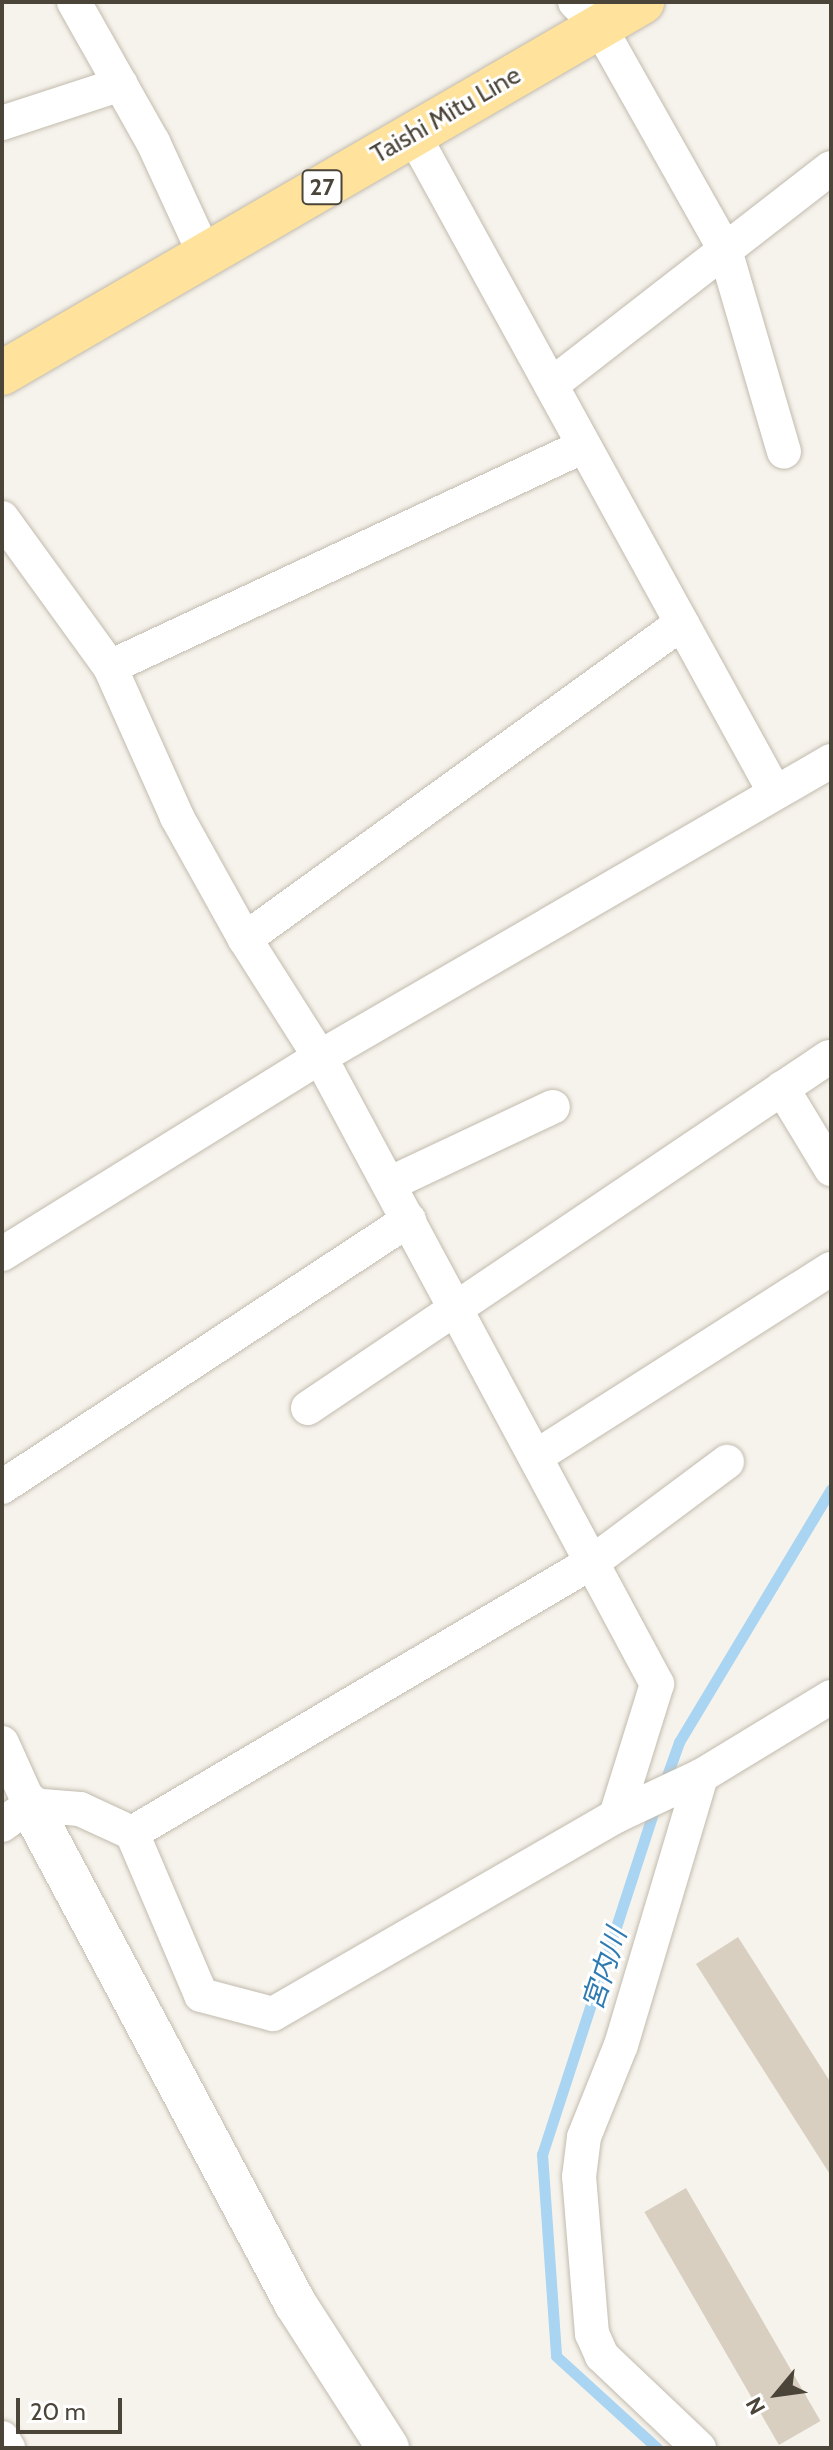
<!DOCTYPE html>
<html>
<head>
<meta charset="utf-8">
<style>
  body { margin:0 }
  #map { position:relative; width:833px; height:2450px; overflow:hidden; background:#f6f3ec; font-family:Cabin,"Noto Sans JP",sans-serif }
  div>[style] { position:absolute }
  .stream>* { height:11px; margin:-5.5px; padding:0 5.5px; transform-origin:5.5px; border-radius:5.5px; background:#a9d4f2 }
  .building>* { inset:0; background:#d8cfc1; transform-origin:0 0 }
  .roads { filter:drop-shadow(0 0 2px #c2bbae) drop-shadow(0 0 2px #c2bbae) }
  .minor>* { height:34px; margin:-17px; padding:0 17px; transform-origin:17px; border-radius:17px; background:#fff }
  .tertiary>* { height:42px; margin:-21px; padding:0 21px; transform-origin:21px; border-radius:21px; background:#fff }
  .primary>* { height:44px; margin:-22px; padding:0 22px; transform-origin:22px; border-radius:22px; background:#ffe39c }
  span { translate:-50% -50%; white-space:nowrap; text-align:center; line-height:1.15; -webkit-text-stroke:6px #fff; paint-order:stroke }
  .shield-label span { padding:2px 6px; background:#fff; border:2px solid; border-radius:6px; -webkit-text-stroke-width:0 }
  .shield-label { font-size:24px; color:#4b4439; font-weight:700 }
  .street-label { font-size:26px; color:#4b4439 }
  .water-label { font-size:28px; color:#2e7ab2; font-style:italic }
  .frame { position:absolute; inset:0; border:4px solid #4b4439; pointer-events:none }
  .north { position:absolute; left:737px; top:2354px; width:80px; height:80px; -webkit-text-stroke:6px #fff; paint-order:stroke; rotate:241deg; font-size:22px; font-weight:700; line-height:32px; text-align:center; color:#4b4439 }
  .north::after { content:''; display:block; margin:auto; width:28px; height:36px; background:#4b4439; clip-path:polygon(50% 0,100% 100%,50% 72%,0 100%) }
  .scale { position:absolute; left:16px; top:2398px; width:106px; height:36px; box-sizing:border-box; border:4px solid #4b4439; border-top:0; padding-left:10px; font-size:24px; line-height:28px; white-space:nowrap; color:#4b4439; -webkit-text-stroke:6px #fff; paint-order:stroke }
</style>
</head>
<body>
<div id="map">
  <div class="stream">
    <i style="left:664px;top:1784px;width:45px;rotate:-70.3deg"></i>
    <i style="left:679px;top:1742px;width:295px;rotate:-59deg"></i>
    <i style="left:655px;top:1807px;width:365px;rotate:108deg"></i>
    <i style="left:542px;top:2154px;width:202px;rotate:86deg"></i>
    <i style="left:556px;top:2356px;width:137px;rotate:42.3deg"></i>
  </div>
  <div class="building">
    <i style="clip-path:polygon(738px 1937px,831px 2083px,831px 2176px,696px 1964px)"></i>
    <i style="left:686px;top:2188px;width:269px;height:48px;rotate:60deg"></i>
  </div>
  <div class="roads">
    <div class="minor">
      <i style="left:74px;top:2px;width:161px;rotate:60.6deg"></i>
      <i style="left:153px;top:142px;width:124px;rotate:65.3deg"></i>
      <i style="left:575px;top:2px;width:34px;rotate:45deg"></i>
      <i style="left:599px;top:26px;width:257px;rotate:60.6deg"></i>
      <i style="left:725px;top:250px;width:210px;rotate:73.7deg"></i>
      <i style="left:2px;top:123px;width:125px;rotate:-18.1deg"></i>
      <i style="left:413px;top:134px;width:750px;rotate:61.21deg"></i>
      <i style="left:551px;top:385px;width:354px;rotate:-37.8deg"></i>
      <i style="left:2px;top:518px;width:184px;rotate:54.1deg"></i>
      <i style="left:110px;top:667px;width:164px;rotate:65.9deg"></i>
      <i style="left:177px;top:817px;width:140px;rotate:60.9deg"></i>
      <i style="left:245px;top:939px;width:140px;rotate:57.6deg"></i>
      <i style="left:320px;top:1057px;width:712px;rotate:61.74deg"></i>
      <i style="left:657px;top:1684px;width:138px;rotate:107.3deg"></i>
      <i style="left:110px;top:667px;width:523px;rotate:-25deg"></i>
      <i style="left:245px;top:939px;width:539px;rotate:-35.87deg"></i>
      <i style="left:782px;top:1088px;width:95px;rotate:58.8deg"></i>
      <i style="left:389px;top:1184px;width:181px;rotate:-25.2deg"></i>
      <i style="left:2px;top:1254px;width:374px;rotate:-31.8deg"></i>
      <i style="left:320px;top:1057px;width:591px;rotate:-30.08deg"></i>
      <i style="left:308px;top:1408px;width:628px;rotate:-33.97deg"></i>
      <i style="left:537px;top:1456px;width:348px;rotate:-32.5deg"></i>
      <i style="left:2px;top:1487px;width:487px;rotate:-33.3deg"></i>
      <i style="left:2px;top:1743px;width:68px;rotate:65.7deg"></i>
      <i style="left:2px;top:1825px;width:34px;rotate:-36deg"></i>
      <i style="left:30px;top:1805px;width:50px;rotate:4.6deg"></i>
      <i style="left:80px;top:1809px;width:57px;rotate:24.8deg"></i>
      <i style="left:132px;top:1833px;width:536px;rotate:-30.49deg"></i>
      <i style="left:594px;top:1561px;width:166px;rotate:-36.7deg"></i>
      <i style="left:132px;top:1833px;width:176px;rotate:66.9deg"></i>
      <i style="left:201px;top:1995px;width:74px;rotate:14.8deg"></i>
      <i style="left:273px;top:2014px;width:396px;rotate:-30deg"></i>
      <i style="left:616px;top:1816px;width:94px;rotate:-25.2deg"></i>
      <i style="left:701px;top:1776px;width:152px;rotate:-31.3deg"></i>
      <i style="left:2px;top:2438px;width:12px;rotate:59deg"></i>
      <i style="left:699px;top:2448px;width:134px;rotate:-136.5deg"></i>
      <i style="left:602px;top:2356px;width:24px;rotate:-114deg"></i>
      <i style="left:592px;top:2334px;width:158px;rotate:-94.7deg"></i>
      <i style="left:579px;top:2177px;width:40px;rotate:-82.9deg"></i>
      <i style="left:584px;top:2137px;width:99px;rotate:-68.1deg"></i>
      <i style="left:621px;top:2045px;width:281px;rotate:-73.4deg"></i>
    </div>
    <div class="tertiary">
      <i style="left:30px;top:1805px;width:564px;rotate:61.98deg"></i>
      <i style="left:295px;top:2303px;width:172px;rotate:57.3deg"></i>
    </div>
    <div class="primary">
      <i style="left:2px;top:373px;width:740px;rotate:-30.1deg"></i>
    </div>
  </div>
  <div class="shield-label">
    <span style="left:322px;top:187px">27</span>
  </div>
  <div class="street-label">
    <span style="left:446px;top:115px;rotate:-30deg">Taishi Mitu Line</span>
  </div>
  <div class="water-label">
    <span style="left:604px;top:1969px;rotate:-72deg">宮内川</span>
  </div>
  <div class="frame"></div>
  <div class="north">N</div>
  <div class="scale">20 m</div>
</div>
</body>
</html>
